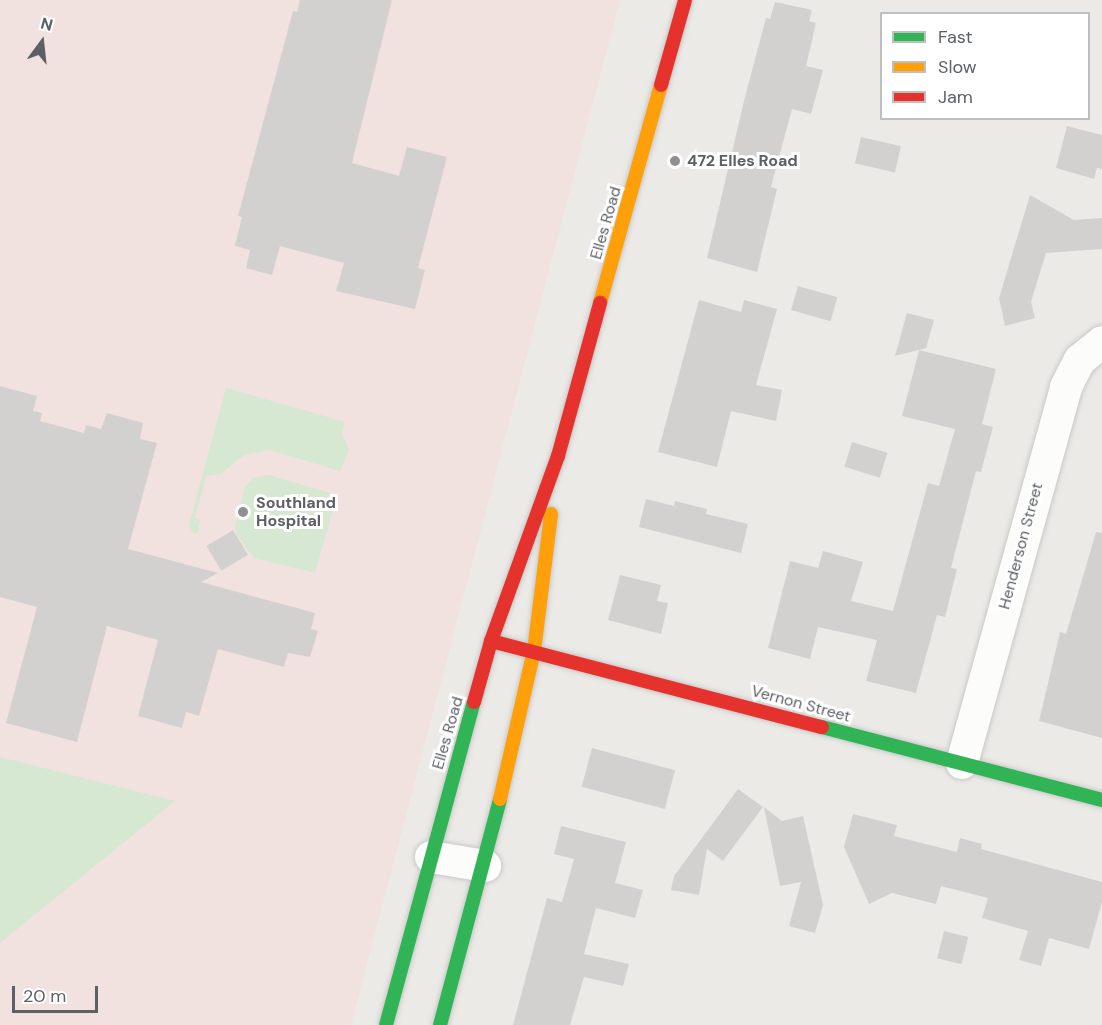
<!DOCTYPE html>
<html>
<head>
<meta charset="utf-8">
<style>
  body { margin:0 }
  #map { position:relative; width:1102px; height:1025px; overflow:hidden; background:#eceae6; font-family:"DM Sans",sans-serif }
  div>[style] { position:absolute }
  .medical>* { inset:0; background:#f1e2e0 }
  .green>* { inset:0; background:#d6e7d2 }
  .building>* { inset:0; background:#d3d1cf; transform-origin:0 0 }
  .roads { filter:drop-shadow(0 0 2px #c8c9c8) drop-shadow(0 0 2px #c8c9c8) }
  .street>* { height:32px; margin:-16px; padding:0 16px; transform-origin:16px; border-radius:16px; background:#fcfcfb }
  .fast>* { height:14px; margin:-7px; padding:0 7px; transform-origin:7px; border-radius:7px; background:#30b455 }
  .slow>* { height:14px; margin:-7px; padding:0 7px; transform-origin:7px; border-radius:7px; background:#ff9f0a }
  .jam>* { height:14px; margin:-7px; padding:0 7px; transform-origin:7px; border-radius:7px; background:#e5322d }
  .dots>* { width:16px; height:16px; translate:-50% -50%; box-sizing:border-box; border:3px solid #fff; border-radius:50% }
  span { translate:-50% -50%; white-space:nowrap; text-align:center; line-height:1.15; -webkit-text-stroke:6px #fff; paint-order:stroke }
  .poi-label { font-size:16px; color:#5c6064; font-weight:700 }
  .left { translate:0 -50%; text-align:left }
  .street-label { font-size:16px; color:#5c6064 }
  .legend { position:absolute; left:880px; top:12px; width:210px; height:108px; box-sizing:border-box; background:#fff; border:2px solid #bebfc1; margin:0; padding:8px 10px; list-style:none; font-size:18px; color:#5c6064 }
  .legend li { display:flex; align-items:center; gap:12px; height:30px }
  .legend b { width:30px; border:2px solid #bebfc1 }
  .north { position:absolute; left:12px; top:12px; width:60px; height:60px; -webkit-text-stroke:4px #fff; paint-order:stroke; rotate:15deg; font-size:16px; font-weight:700; line-height:24px; text-align:center; color:#5c6064 }
  .north::after { content:''; display:block; margin:auto; width:21px; height:27px; background:#5c6064; clip-path:polygon(50% 0,100% 100%,50% 72%,0 100%) }
  .scale { position:absolute; left:12px; top:986px; width:86px; height:27px; box-sizing:border-box; border:3px solid #5c6064; border-top:0; padding-left:8px; font-size:18px; line-height:21px; white-space:nowrap; color:#5c6064; -webkit-text-stroke:4px #fff; paint-order:stroke }
</style>
</head>
<body>
<div id="map">
  <div class="medical">
    <i style="clip-path:polygon(0 0,620px 0,351px 1025px,0 1025px)"></i>
  </div>
  <div class="green">
    <i style="clip-path:polygon(226px 388px,345px 422px,342px 434px,349px 449px,340px 471px,269px 450px,244px 455px,221px 474px,206px 476px,195px 518px,200px 520px,198px 533px,193px 534px,189px 525px)"></i>
    <i style="clip-path:polygon(269px 475px,330px 493px,336px 499px,315px 573px,254px 558px,237px 535px,235px 526px,245px 487px,253px 478px)"></i>
    <i style="clip-path:polygon(0 757px,175px 801px,0 943px)"></i>
  </div>
  <div class="building">
    <i style="clip-path:polygon(300px 0,392px 0,352px 163px,399px 176px,407px 147px,447px 157px,418px 268px,425px 270px,415px 309px,336px 291px,344px 263px,280px 246px,272px 275px,246px 268px,250px 250px,235px 246px,242px 217px,238px 216px,293px 11px,297px 12px)"></i>
    <i style="clip-path:polygon(775px 2px,812px 10px,809px 21px,816px 23px,806px 66px,823px 70px,811px 114px,792px 109px,771px 187px,777px 189px,757px 272px,707px 258px,745px 97px,766px 18px,770px 19px)"></i>
    <i style="clip-path:polygon(1067px 126px,1102px 135px,1102px 169px,1097px 168px,1094px 179px,1056px 168px)"></i>
    <i style="left:861px;top:137px;width:41px;height:27px;rotate:13deg"></i>
    <i style="clip-path:polygon(1030px 195px,1074px 220px,1102px 218px,1102px 249px,1046px 253px,1031px 302px,1035px 318px,1005px 326px,999px 298px)"></i>
    <i style="left:798px;top:286px;width:41px;height:25px;rotate:16deg"></i>
    <i style="clip-path:polygon(699px 300px,741px 312px,744px 300px,777px 309px,756px 385px,782px 390px,776px 421px,731px 411px,717px 467px,658px 452px)"></i>
    <i style="clip-path:polygon(907px 313px,934px 320px,926px 348px,895px 356px)"></i>
    <i style="clip-path:polygon(919px 350px,996px 369px,982px 424px,993px 427px,981px 472px,976px 471px,951px 568px,957px 569px,945px 617px,937px 615px,916px 693px,866px 681px,877px 640px,818px 627px,810px 659px,768px 648px,790px 561px,818px 568px,823px 551px,863px 562px,851px 601px,893px 611px,928px 483px,939px 486px,955px 429px,902px 416px)"></i>
    <i style="clip-path:polygon(0 386px,37px 396px,33px 411px,42px 413px,40px 421px,84px 433px,86px 425px,101px 429px,107px 413px,143px 423px,140px 439px,157px 443px,128px 549px,218px 573px,201px 582px,315px 613px,311px 629px,318px 631px,310px 657px,288px 653px,284px 667px,218px 649px,199px 716px,186px 712px,182px 728px,138px 716px,158px 640px,107px 626px,77px 742px,6px 723px,37px 607px,0 597px)"></i>
    <i style="left:852px;top:442px;width:37px;height:26px;rotate:17deg"></i>
    <i style="clip-path:polygon(646px 499px,674px 506px,675px 501px,707px 509px,706px 514px,748px 524px,741px 553px,639px 527px)"></i>
    <i style="left:233px;top:530px;width:29px;height:31px;rotate:59deg"></i>
    <i style="clip-path:polygon(1096px 532px,1102px 533px,1102px 738px,1039px 721px,1060px 632px,1066px 634px)"></i>
    <i style="clip-path:polygon(620px 575px,661px 585px,657px 601px,668px 603px,661px 634px,608px 620px)"></i>
    <i style="left:592px;top:748px;width:86px;height:40px;rotate:15deg"></i>
    <i style="clip-path:polygon(738px 789px,763px 807px,723px 861px,707px 849px,699px 895px,671px 890px,674px 876px)"></i>
    <i style="clip-path:polygon(764px 807px,782px 821px,803px 816px,823px 905px,815px 933px,789px 926px,801px 882px,780px 886px)"></i>
    <i style="clip-path:polygon(853px 814px,897px 825px,894px 836px,957px 852px,960px 838px,982px 844px,981px 849px,1102px 882px,1102px 902px,1089px 949px,1049px 938px,1041px 966px,1019px 960px,1028px 931px,982px 918px,988px 898px,941px 886px,936px 904px,892px 893px,869px 904px,844px 847px)"></i>
    <i style="clip-path:polygon(561px 826px,626px 842px,615px 883px,643px 890px,635px 918px,596px 908px,584px 954px,629px 964px,623px 986px,584px 977px,570px 1025px,513px 1025px,547px 898px,562px 902px,574px 859px,554px 854px)"></i>
    <i style="left:944px;top:931px;width:25px;height:28px;rotate:14deg"></i>
  </div>
  <div class="roads">
    <div class="street">
      <i style="left:962px;top:763px;width:390px;rotate:-74.5deg"></i>
      <i style="left:1066px;top:387px;width:30px;rotate:-63deg"></i>
      <i style="left:1080px;top:360px;width:28px;rotate:-39deg"></i>
      <i style="left:431px;top:857px;width:55px;rotate:9.5deg"></i>
    </div>
    <div class="fast">
      <i style="left:822px;top:727px;width:289px;rotate:14.6deg"></i>
      <i style="left:386px;top:1025px;width:335px;rotate:-74.8deg"></i>
      <i style="left:440px;top:1025px;width:234px;rotate:-75.1deg"></i>
    </div>
    <div class="slow">
      <i style="left:600px;top:303px;width:226px;rotate:-74.4deg"></i>
      <i style="left:500px;top:799px;width:152px;rotate:-77.1deg"></i>
      <i style="left:534px;top:651px;width:138px;rotate:-82.9deg"></i>
    </div>
    <div class="jam">
      <i style="left:661px;top:85px;width:88px;rotate:-74.2deg"></i>
      <i style="left:491px;top:641px;width:342px;rotate:14.6deg"></i>
      <i style="left:474px;top:702px;width:63px;rotate:-74.4deg"></i>
      <i style="left:491px;top:641px;width:197px;rotate:-70.1deg"></i>
      <i style="left:558px;top:456px;width:159px;rotate:-74.6deg"></i>
    </div>
  </div>
  <div class="dots">
    <i style="left:675px;top:161px;background:#8e9092"></i>
    <i style="left:243px;top:512px;background:#8e9092"></i>
  </div>
  <div class="poi-label">
    <span class="left" style="left:687px;top:161px">472 Elles Road</span>
    <span class="left" style="left:256px;top:512px">Southland<br>Hospital</span>
  </div>
  <div class="street-label">
    <span style="left:606px;top:223px;rotate:-74deg">Elles Road</span>
    <span style="left:1021px;top:546px;rotate:-75deg">Henderson Street</span>
    <span style="left:801px;top:704px;rotate:15deg">Vernon Street</span>
    <span style="left:448px;top:733px;rotate:-74deg">Elles Road</span>
  </div>
  <ul class="legend">
  <li><b style="height:8px;background:#30b455"></b>Fast</li>
  <li><b style="height:8px;background:#ff9f0a"></b>Slow</li>
  <li><b style="height:8px;background:#e5322d"></b>Jam</li>
  </ul>
  <div class="north">N</div>
  <div class="scale">20 m</div>
</div>
</body>
</html>
